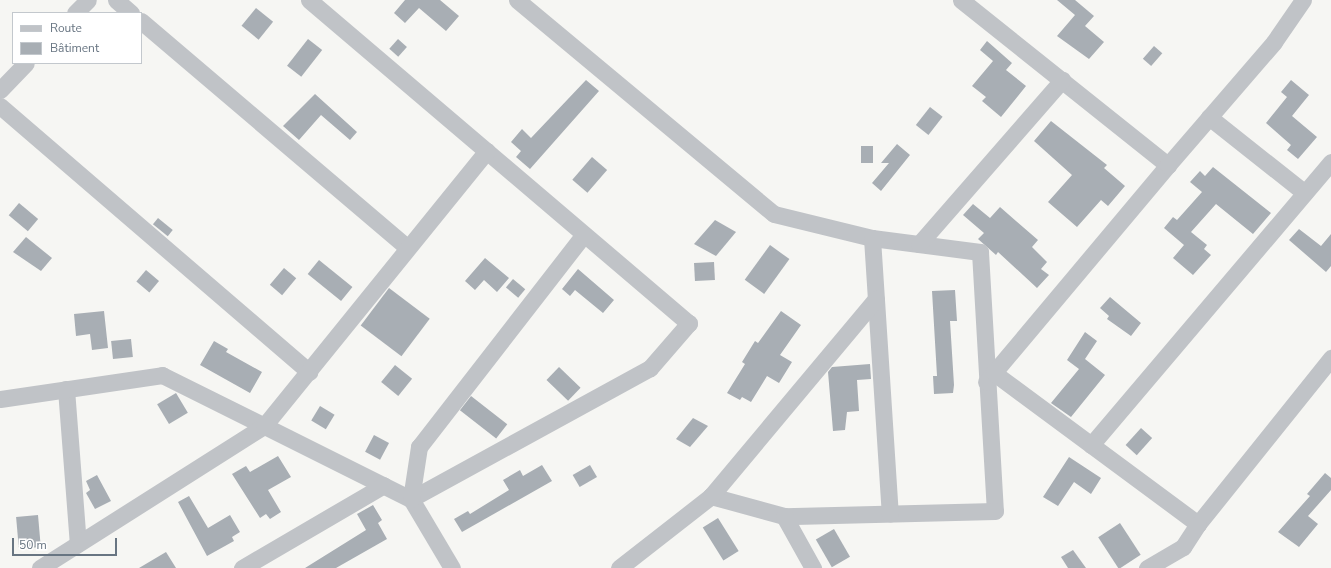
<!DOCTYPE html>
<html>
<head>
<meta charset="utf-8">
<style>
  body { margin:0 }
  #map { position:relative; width:1331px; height:568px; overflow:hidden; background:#f6f6f3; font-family:"Nunito Sans",sans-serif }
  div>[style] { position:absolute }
  .building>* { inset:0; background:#a8aeb4; transform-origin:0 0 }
  .minor>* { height:17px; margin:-8.5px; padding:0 8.5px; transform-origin:8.5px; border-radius:8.5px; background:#c0c3c7 }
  span { translate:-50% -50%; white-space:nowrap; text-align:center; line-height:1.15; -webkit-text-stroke:4px #fff; paint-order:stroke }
  .legend { position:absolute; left:12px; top:12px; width:130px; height:52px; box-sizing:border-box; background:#fff; border:1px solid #c3c8cd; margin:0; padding:5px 7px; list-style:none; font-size:12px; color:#687582 }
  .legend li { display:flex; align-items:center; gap:8px; height:20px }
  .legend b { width:20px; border:1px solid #c3c8cd }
  .scale { position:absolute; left:12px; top:538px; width:105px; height:18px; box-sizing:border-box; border:2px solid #687582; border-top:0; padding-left:5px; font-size:12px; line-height:14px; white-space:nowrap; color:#687582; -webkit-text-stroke:3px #fff; paint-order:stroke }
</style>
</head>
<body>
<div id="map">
  <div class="building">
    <i style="clip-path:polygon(405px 0,440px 0,459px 16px,446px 31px,419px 8px,405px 23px,394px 13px)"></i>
    <i style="clip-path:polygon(1057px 0,1075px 0,1094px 16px,1085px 26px,1104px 42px,1089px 59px,1057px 36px,1075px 15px)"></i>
    <i style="left:256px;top:8px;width:22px;height:23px;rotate:39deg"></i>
    <i style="left:308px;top:39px;width:18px;height:34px;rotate:38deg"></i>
    <i style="left:398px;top:39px;width:12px;height:13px;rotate:42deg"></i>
    <i style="clip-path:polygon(987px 41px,1012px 63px,1006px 70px,1026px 86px,1001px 117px,982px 101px,986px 97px,972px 86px,993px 61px,980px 50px)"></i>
    <i style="left:1154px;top:46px;width:11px;height:17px;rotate:41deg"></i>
    <i style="clip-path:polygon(586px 80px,599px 91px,530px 169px,516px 157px,521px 151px,511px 142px,522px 129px,531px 138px)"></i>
    <i style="clip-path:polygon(1291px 80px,1309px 95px,1292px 116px,1317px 137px,1298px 159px,1287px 150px,1291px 145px,1266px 123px,1287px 97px,1281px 92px)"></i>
    <i style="clip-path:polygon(315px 94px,357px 132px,350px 140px,321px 115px,299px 140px,283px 126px)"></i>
    <i style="left:930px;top:107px;width:16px;height:23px;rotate:38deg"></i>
    <i style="clip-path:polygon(1051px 121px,1107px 165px,1104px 168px,1125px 186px,1108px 206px,1101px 200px,1077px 227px,1048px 202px,1072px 175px,1034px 141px)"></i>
    <i style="clip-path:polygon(897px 144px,910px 155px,881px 191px,872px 183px,889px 163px,881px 163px)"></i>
    <i style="left:861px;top:146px;width:12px;height:17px"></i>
    <i style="left:592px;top:157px;width:20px;height:30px;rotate:41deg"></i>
    <i style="clip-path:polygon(1213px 167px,1271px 213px,1253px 234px,1216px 204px,1191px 232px,1207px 245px,1204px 249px,1211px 255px,1193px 275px,1173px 258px,1184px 245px,1164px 228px,1173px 217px,1177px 220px,1202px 192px,1190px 182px,1200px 171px,1205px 176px)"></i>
    <i style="left:19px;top:203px;width:25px;height:16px;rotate:40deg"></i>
    <i style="clip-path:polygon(973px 204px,990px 218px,1000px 207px,1038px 240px,1032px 247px,1047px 262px,1041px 269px,1049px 275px,1037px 288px,998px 252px,996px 255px,978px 239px,984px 233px,963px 215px)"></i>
    <i style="left:158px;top:218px;width:19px;height:8px;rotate:39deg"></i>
    <i style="clip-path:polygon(715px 220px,736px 232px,716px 256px,694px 244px)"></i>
    <i style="clip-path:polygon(1299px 229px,1321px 246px,1331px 234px,1331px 266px,1326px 272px,1289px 240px)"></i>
    <i style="clip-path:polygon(26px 237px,52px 258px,41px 271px,13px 252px)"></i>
    <i style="left:770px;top:245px;width:24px;height:43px;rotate:36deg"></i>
    <i style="clip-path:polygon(485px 258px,509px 278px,497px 292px,484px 280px,475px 290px,465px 281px)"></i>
    <i style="left:319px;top:260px;width:43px;height:18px;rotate:39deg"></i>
    <i style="left:714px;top:262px;width:18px;height:20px;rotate:87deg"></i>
    <i style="left:284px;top:268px;width:16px;height:22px;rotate:40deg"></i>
    <i style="clip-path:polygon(578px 269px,614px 300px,603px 313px,575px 290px,570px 296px,562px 289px)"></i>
    <i style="left:146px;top:270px;width:17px;height:15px;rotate:40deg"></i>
    <i style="left:513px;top:279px;width:16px;height:11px;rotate:40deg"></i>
    <i style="left:389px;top:288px;width:51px;height:47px;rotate:37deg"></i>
    <i style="clip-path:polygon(955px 290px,957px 321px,950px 321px,954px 385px,953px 393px,934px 394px,933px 376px,937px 376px,932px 291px)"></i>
    <i style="clip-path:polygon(1110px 297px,1141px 323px,1131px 336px,1107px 319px,1109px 316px,1100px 308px)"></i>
    <i style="clip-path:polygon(104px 311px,108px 348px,92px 350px,90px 334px,76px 336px,74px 314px)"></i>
    <i style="clip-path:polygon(781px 311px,801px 325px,780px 355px,792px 362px,779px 383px,767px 376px,751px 402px,742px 397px,740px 400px,727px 393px,745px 364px,742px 362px,755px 341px,758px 343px)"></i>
    <i style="clip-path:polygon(1085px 332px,1097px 341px,1085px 359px,1105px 375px,1071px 417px,1051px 403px,1079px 369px,1067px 360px)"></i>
    <i style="left:131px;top:339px;width:18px;height:20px;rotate:84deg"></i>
    <i style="clip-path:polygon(214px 341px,228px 349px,226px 352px,262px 372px,250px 393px,200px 365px)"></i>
    <i style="clip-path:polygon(870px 364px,871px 379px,857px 380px,859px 411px,847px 412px,845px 430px,833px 431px,828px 372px,832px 367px)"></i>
    <i style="left:395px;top:365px;width:22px;height:22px;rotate:39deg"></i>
    <i style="left:559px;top:367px;width:30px;height:18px;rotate:44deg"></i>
    <i style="left:176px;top:393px;width:23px;height:22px;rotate:59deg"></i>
    <i style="left:471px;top:396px;width:46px;height:18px;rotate:38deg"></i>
    <i style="left:320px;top:406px;width:17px;height:17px;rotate:31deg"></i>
    <i style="clip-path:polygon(693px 418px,708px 426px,690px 447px,676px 439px)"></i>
    <i style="left:1141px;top:428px;width:15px;height:23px;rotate:42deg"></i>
    <i style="left:374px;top:435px;width:17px;height:19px;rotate:28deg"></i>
    <i style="clip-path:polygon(278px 456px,291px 477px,268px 490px,281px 512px,270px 519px,266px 514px,260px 518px,232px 474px,246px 466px,250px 472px)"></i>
    <i style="clip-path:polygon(1069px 457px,1101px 478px,1091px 494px,1074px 482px,1058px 506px,1043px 497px)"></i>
    <i style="clip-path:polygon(542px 465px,552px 481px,462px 532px,454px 519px,468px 511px,470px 514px,509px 490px,503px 480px,520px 470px,523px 476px)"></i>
    <i style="left:590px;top:465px;width:14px;height:20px;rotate:60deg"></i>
    <i style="clip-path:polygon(1325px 473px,1331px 478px,1331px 490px,1308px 516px,1318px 524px,1299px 547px,1278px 532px,1310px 496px,1307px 494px)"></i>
    <i style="clip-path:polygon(97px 475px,111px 501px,95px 509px,86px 493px,90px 490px,86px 481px)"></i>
    <i style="clip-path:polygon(189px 496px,208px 528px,230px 515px,240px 532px,232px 537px,234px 541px,207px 556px,178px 502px)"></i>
    <i style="clip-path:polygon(373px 505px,382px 520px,378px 523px,387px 539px,336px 568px,305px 568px,366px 530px,357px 514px)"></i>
    <i style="left:38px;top:515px;width:32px;height:22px;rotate:85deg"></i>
    <i style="left:718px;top:518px;width:39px;height:18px;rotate:58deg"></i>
    <i style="left:1120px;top:523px;width:38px;height:26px;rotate:57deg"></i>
    <i style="left:834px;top:529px;width:32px;height:21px;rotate:60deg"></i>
    <i style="clip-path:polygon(1073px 550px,1086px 568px,1068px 568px,1061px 557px)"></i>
    <i style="clip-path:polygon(166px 552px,176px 568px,139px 568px)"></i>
  </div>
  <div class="minor">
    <i style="left:116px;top:0;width:20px;rotate:41deg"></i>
    <i style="left:309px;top:0;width:499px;rotate:40.4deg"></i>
    <i style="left:689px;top:323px;width:60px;rotate:130.9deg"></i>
    <i style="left:650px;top:368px;width:273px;rotate:151.3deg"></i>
    <i style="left:517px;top:0;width:334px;rotate:39.8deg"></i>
    <i style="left:774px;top:214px;width:101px;rotate:13.8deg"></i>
    <i style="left:872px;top:238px;width:109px;rotate:7.4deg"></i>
    <i style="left:980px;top:252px;width:259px;rotate:86.7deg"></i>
    <i style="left:995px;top:511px;width:211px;rotate:178.6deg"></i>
    <i style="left:784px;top:516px;width:76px;rotate:-164.7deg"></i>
    <i style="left:961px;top:0;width:265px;rotate:38.6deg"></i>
    <i style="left:1168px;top:165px;width:283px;rotate:130deg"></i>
    <i style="left:75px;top:13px;width:18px;rotate:-45deg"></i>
    <i style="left:141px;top:21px;width:350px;rotate:40.4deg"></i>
    <i style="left:0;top:90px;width:37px;rotate:-46deg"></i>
    <i style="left:0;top:106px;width:408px;rotate:40.7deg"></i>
    <i style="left:1209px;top:117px;width:122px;rotate:38.4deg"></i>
    <i style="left:1168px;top:165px;width:162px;rotate:-49.2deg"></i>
    <i style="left:1274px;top:42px;width:51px;rotate:-55.4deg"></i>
    <i style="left:872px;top:238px;width:276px;rotate:86.3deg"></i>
    <i style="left:919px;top:244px;width:218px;rotate:-48.9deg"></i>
    <i style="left:994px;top:373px;width:254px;rotate:36.5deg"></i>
    <i style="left:1198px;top:524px;width:213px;rotate:-51.3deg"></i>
    <i style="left:66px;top:389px;width:155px;rotate:85.6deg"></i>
    <i style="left:0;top:399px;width:164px;rotate:-8.4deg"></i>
    <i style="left:162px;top:375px;width:278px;rotate:26.5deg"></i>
    <i style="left:411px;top:499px;width:80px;rotate:59.3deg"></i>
    <i style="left:1091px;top:445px;width:371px;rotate:-49.7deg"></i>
    <i style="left:411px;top:499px;width:53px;rotate:-81.3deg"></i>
    <i style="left:419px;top:447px;width:269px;rotate:-52.2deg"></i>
    <i style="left:784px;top:516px;width:60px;rotate:60.9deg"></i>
    <i style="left:40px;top:568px;width:265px;rotate:-32.4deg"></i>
    <i style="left:264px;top:426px;width:354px;rotate:-51deg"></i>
    <i style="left:242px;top:568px;width:164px;rotate:-30.3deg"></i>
    <i style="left:619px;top:568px;width:117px;rotate:-38deg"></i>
    <i style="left:711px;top:496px;width:257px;rotate:-50.1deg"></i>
    <i style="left:1147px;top:568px;width:42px;rotate:-30.3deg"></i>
    <i style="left:1183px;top:547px;width:27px;rotate:-57deg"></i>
  </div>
  <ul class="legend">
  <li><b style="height:5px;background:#c0c3c7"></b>Route</li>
  <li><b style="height:11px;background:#a8aeb4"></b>Bâtiment</li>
  </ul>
  <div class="scale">50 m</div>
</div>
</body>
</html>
